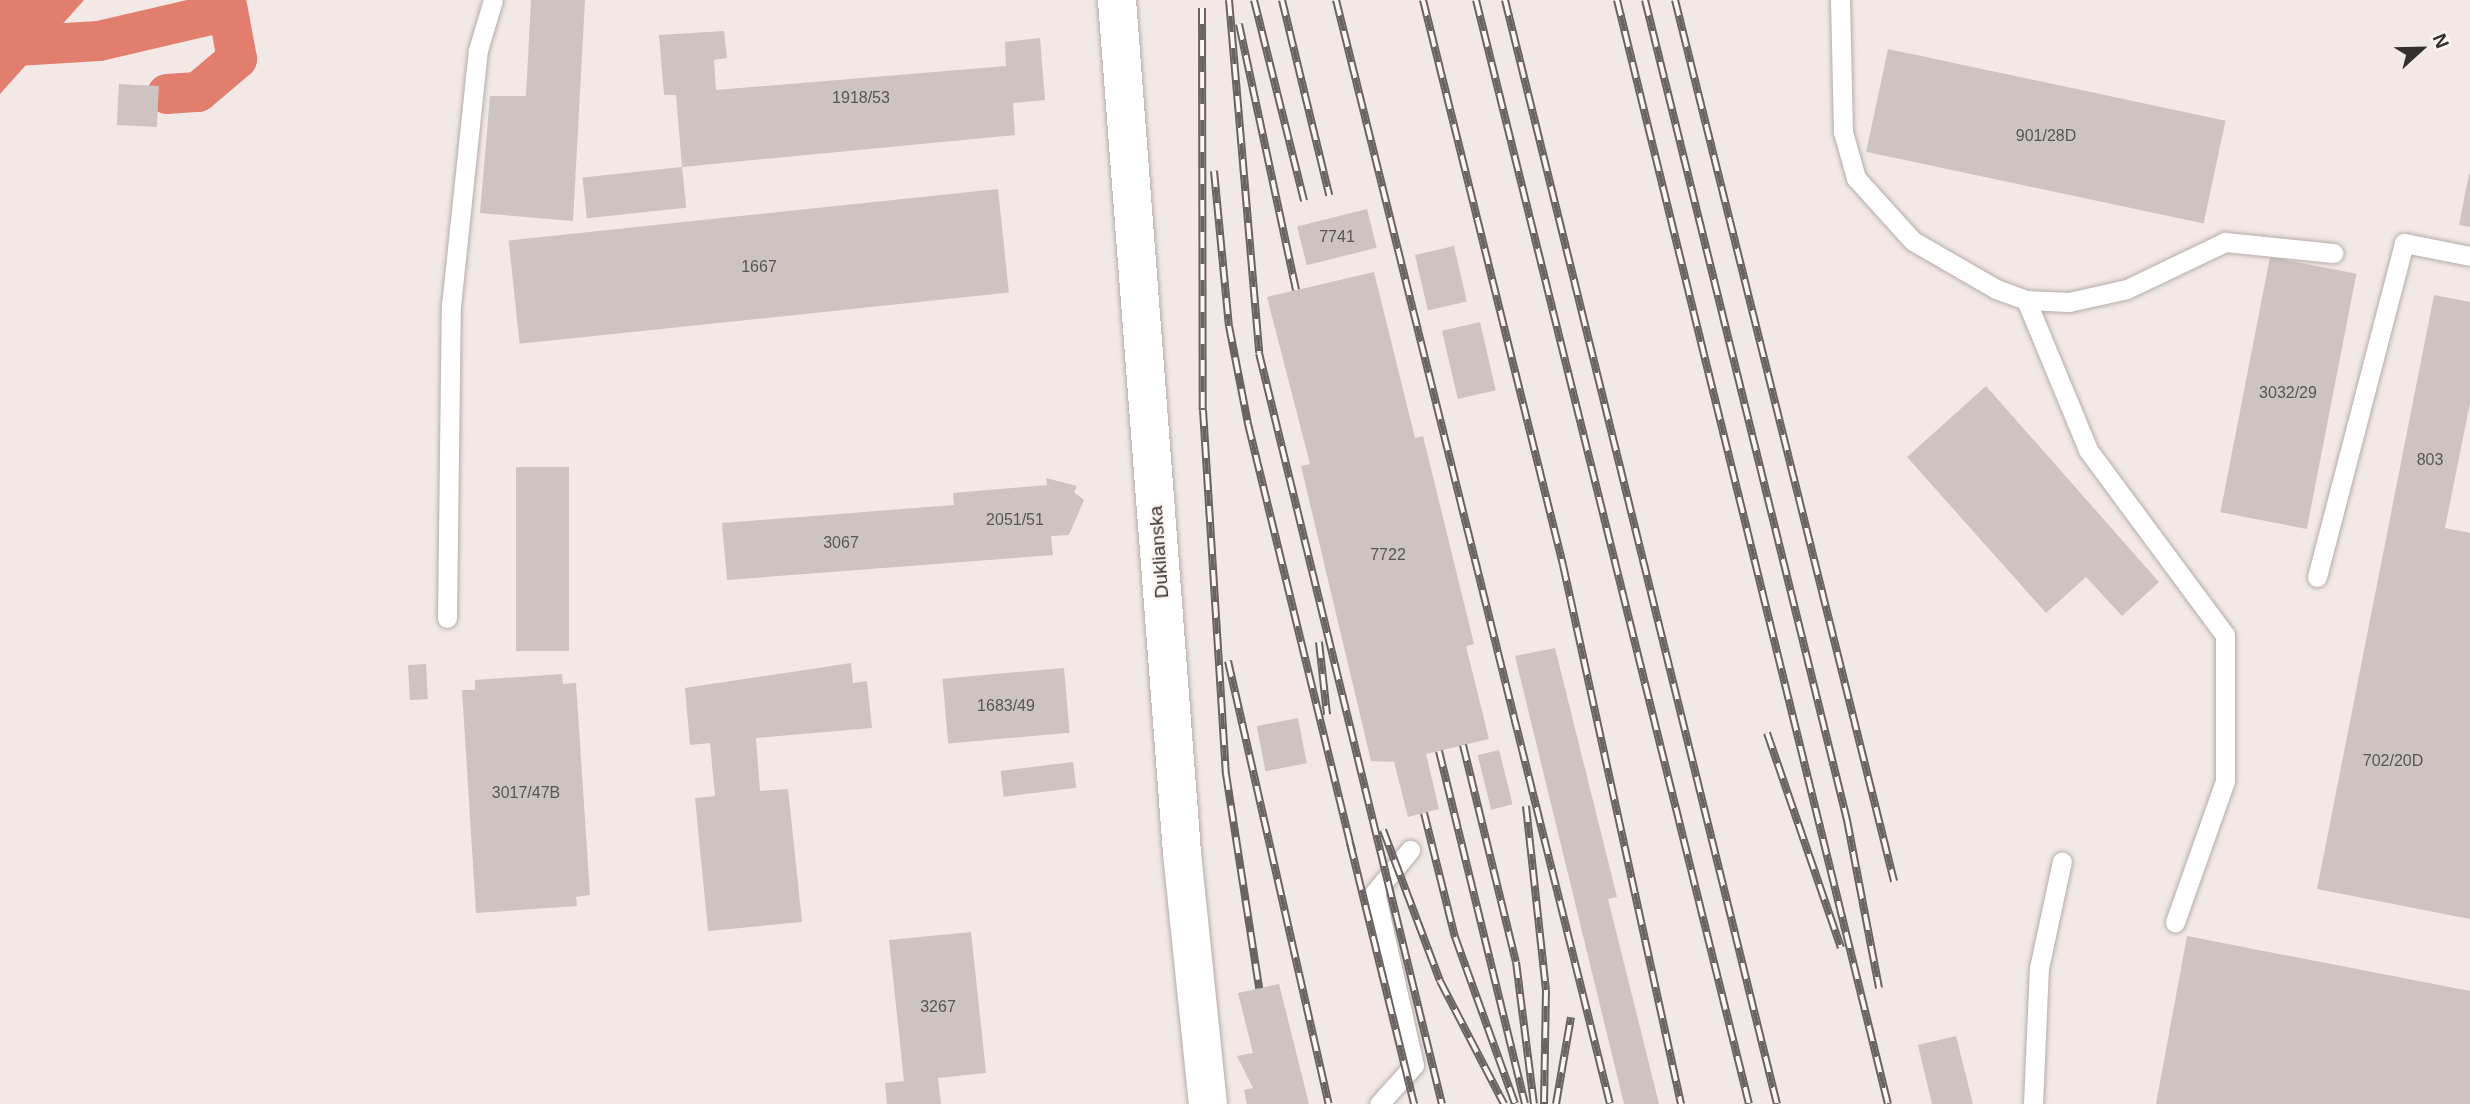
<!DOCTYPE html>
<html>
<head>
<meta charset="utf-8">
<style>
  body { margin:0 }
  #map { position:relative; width:2470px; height:1104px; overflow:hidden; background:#f2e8e5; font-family:Helvetica,sans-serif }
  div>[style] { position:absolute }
  .water>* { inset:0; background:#e27e6d }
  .canal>* { height:40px; margin:-20px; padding:0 20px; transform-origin:20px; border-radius:20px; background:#e27e6d }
  .building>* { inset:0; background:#cdc3c1; transform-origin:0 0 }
  .roads { filter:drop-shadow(0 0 2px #b5aba9) drop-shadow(0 0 2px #b5aba9) }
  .service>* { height:19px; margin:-9.5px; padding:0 9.5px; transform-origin:9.5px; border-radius:9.5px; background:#fff }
  .tertiary>* { height:38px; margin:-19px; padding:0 19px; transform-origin:19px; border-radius:19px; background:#fff }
  .rail>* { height:8px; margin-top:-4px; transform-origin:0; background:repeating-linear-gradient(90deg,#fef5f4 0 16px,#696361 0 32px); box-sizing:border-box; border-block:2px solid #696361 }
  span { translate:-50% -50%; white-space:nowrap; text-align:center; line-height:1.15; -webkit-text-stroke:5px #fef5f4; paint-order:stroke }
  .number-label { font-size:16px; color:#5a5554 }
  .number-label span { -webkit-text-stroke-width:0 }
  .street-label { font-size:19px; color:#34302f }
  .north { position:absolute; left:2386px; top:14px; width:70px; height:70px; -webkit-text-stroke:5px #fef5f4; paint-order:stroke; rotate:68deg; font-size:19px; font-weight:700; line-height:28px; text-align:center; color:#34302f }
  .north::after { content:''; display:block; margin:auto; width:24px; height:32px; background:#34302f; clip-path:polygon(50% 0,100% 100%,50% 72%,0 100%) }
</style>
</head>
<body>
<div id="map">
  <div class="water">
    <i style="clip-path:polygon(0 0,84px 0,0 94px)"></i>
  </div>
  <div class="canal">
    <i style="left:0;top:47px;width:99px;rotate:-3.5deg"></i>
    <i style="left:99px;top:41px;width:132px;rotate:-13.1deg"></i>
    <i style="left:167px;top:94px;width:31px;rotate:-4deg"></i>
    <i style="left:198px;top:92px;width:51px;rotate:-40.2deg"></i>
    <i style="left:237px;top:59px;width:60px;rotate:-100.6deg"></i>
  </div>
  <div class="building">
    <i style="clip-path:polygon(531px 0,585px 0,573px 221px,480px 213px,490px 96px,526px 96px)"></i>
    <i style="clip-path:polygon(724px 31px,727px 58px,714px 60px,716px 90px,1006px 66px,1005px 42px,1040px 38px,1045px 100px,1013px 103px,1015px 135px,682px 167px,676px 95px,664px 95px,659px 35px)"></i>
    <i style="left:1888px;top:49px;width:345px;height:105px;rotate:12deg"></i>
    <i style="left:119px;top:84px;width:40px;height:41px;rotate:3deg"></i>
    <i style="left:682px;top:167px;width:41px;height:100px;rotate:84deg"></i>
    <i style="clip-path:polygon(2469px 174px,2470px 174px,2470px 227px,2459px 225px)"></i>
    <i style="left:998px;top:189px;width:104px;height:492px;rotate:84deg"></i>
    <i style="left:1367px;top:209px;width:40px;height:72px;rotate:76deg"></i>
    <i style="left:1454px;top:246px;width:57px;height:40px;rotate:77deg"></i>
    <i style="left:2270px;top:257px;width:88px;height:260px;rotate:11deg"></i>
    <i style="clip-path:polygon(1374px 272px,1415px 438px,1423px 436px,1474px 644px,1466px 646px,1489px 739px,1426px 754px,1439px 809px,1408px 817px,1394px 762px,1371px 761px,1301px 466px,1310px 464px,1267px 297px)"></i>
    <i style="clip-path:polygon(2434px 295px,2470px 302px,2470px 403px,2445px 528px,2470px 533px,2470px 919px,2317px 889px)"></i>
    <i style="left:1480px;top:322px;width:70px;height:39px;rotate:77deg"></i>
    <i style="clip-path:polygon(1986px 386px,2159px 582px,2122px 616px,2086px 577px,2046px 613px,1907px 457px)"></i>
    <i style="left:516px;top:467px;width:53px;height:184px"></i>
    <i style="clip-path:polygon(1046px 478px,1077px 486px,1074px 492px,1084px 500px,1069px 535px,1051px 536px,1053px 555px,727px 580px,722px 523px,954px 505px,953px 493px,1047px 485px)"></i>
    <i style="clip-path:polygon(1555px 648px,1617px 897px,1608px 899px,1659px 1104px,1624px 1104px,1515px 656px)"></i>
    <i style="clip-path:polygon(851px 663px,853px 683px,867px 681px,872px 728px,756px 738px,760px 791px,788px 789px,802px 922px,708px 931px,695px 798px,715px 796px,710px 743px,690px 745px,685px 688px)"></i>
    <i style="left:426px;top:664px;width:35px;height:18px;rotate:87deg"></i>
    <i style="left:1064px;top:668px;width:65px;height:122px;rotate:85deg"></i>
    <i style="clip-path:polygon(562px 674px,563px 684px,576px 683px,590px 895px,576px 897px,577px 906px,476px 913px,462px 690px,475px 690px,475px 680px)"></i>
    <i style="left:1298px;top:718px;width:46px;height:42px;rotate:79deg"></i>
    <i style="left:1499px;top:750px;width:56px;height:22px;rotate:76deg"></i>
    <i style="left:1073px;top:762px;width:26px;height:73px;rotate:83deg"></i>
    <i style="clip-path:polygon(971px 932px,986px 1073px,938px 1078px,941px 1104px,887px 1104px,885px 1083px,904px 1081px,889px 940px)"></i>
    <i style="clip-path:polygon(2187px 936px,2470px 991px,2470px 1104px,2156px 1104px)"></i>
    <i style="clip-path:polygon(1279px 984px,1309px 1104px,1247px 1104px,1244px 1090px,1253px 1088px,1237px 1056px,1253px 1053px,1238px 993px)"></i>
    <i style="clip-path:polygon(1956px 1036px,1973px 1104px,1932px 1104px,1918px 1045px)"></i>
  </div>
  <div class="roads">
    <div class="service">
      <i style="left:1840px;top:0;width:132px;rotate:88.7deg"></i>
      <i style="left:1843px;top:132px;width:48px;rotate:74.2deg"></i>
      <i style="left:1856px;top:178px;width:85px;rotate:47.9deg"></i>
      <i style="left:1913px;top:241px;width:96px;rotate:30deg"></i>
      <i style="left:1996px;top:289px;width:32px;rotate:20deg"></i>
      <i style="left:2026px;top:300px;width:43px;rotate:2.7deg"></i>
      <i style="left:2069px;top:302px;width:59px;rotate:-12.6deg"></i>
      <i style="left:2127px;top:289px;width:109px;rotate:-25.6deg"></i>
      <i style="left:2225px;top:242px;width:109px;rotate:5.8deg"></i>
      <i style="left:2026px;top:300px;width:162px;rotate:67.5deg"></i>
      <i style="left:2088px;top:450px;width:230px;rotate:53.5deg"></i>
      <i style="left:2225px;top:635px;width:146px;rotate:90deg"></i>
      <i style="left:2225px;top:781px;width:150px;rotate:109.5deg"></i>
      <i style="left:2317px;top:577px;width:345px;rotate:-75.4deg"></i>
      <i style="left:2404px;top:243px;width:67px;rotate:11.1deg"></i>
      <i style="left:447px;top:618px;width:312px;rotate:-89.3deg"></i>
      <i style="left:451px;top:306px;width:257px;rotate:-84deg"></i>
      <i style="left:478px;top:50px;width:52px;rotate:-73.3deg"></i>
      <i style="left:1379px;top:1104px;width:52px;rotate:-48.1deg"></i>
      <i style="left:1414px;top:1065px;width:177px;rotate:-102.7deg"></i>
      <i style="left:1375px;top:892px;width:55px;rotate:-50.2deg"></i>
      <i style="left:2033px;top:1104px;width:136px;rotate:-87.5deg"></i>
      <i style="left:2039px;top:968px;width:109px;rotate:-77.9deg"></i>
    </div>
    <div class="tertiary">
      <i style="left:1117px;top:0;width:855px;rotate:85.64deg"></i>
      <i style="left:1182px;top:853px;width:252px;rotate:84.1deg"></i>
    </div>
  </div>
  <div class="rail">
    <i style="left:1229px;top:0;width:354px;rotate:85.1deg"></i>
    <i style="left:1259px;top:353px;width:773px;rotate:76.31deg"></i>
    <i style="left:1254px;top:0;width:207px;rotate:76deg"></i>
    <i style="left:1282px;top:0;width:201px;rotate:76.4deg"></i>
    <i style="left:1336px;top:0;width:1137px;rotate:76.06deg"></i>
    <i style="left:1423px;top:0;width:582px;rotate:76.08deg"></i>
    <i style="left:1563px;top:565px;width:552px;rotate:77.65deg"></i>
    <i style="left:1476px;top:0;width:1137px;rotate:76.11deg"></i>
    <i style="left:1505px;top:0;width:1137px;rotate:76.16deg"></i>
    <i style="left:1617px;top:0;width:1137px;rotate:76.21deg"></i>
    <i style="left:1645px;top:0;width:845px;rotate:76.16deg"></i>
    <i style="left:1847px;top:820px;width:171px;rotate:79.2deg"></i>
    <i style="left:1675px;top:0;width:908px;rotate:76.04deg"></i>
    <i style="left:1202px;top:8px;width:402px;rotate:89.9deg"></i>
    <i style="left:1203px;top:410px;width:365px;rotate:86.4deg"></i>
    <i style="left:1226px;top:774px;width:217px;rotate:81.2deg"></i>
    <i style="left:1239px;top:24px;width:272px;rotate:77.9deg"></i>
    <i style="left:1214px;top:171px;width:156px;rotate:84.5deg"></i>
    <i style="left:1229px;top:326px;width:100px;rotate:79deg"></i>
    <i style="left:1248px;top:424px;width:440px;rotate:76.3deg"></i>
    <i style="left:1319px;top:642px;width:73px;rotate:83.7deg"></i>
    <i style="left:1228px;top:661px;width:454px;rotate:77.2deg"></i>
    <i style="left:1767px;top:733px;width:227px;rotate:71deg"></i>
    <i style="left:1463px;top:745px;width:223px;rotate:76.3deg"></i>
    <i style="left:1516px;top:962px;width:143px;rotate:82.8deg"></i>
    <i style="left:1439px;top:751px;width:363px;rotate:76.3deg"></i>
    <i style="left:1526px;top:806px;width:185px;rotate:83.8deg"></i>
    <i style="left:1546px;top:990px;width:114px;rotate:91deg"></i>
    <i style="left:1424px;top:813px;width:128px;rotate:76deg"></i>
    <i style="left:1455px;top:937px;width:177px;rotate:70.2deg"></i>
    <i style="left:1383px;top:830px;width:161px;rotate:69.3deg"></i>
    <i style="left:1440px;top:981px;width:139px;rotate:62.5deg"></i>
    <i style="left:1350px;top:843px;width:269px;rotate:76.2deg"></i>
    <i style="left:1556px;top:1104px;width:88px;rotate:-80.2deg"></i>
  </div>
  <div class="number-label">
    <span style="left:861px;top:98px">1918/53</span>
    <span style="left:2046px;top:136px">901/28D</span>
    <span style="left:1337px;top:237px">7741</span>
    <span style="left:759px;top:267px">1667</span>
    <span style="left:2288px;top:393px">3032/29</span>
    <span style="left:2430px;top:460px">803</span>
    <span style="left:1015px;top:520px">2051/51</span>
    <span style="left:841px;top:543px">3067</span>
    <span style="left:1388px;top:555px">7722</span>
    <span style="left:1006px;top:706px">1683/49</span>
    <span style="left:2393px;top:761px">702/20D</span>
    <span style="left:526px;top:793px">3017/47B</span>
    <span style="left:938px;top:1007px">3267</span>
  </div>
  <div class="street-label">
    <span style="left:1159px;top:552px;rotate:-94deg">Duklianska</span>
  </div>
  <div class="north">N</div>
</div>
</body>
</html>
